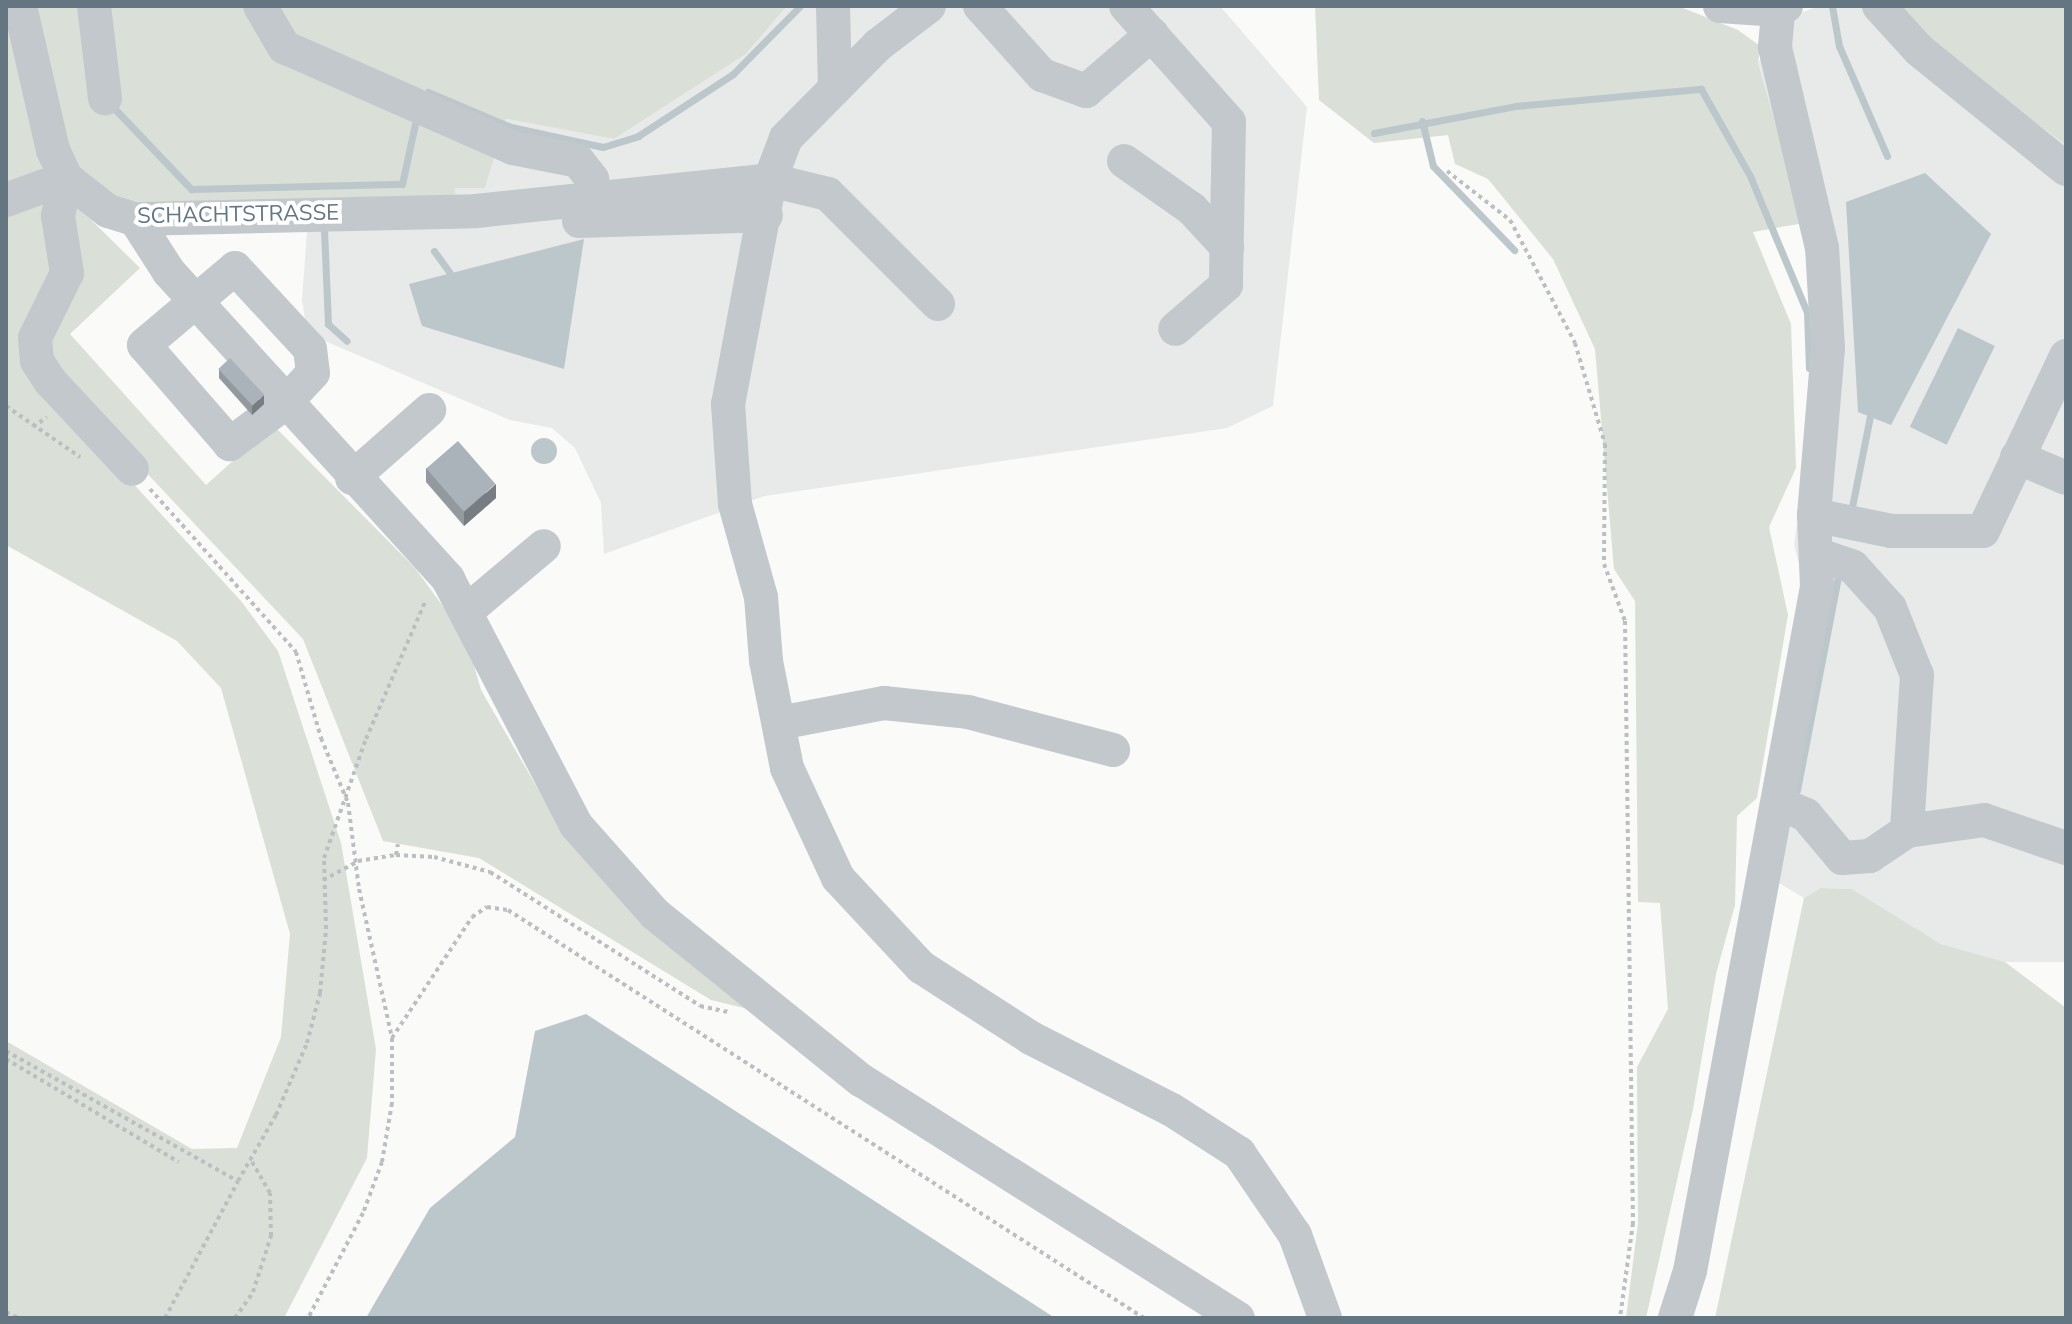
<!DOCTYPE html>
<html>
<head>
<meta charset="utf-8">
<style>
  body { margin:0 }
  #map { position:relative; width:2072px; height:1324px; overflow:hidden; background:#fafaf8; font-family:"Nunito Sans",sans-serif }
  div>[style] { position:absolute }
  .built>* { inset:0; background:#e8e9e9 }
  .green>* { inset:0; background:#dadfd7 }
  .water>* { inset:0; background:#bbc7cb; transform-origin:0 0 }
  .round { border-radius:50% }
  .stream>* { height:7px; margin:-3.5px; padding:0 3.5px; transform-origin:3.5px; border-radius:3.5px; background:#bbc7cb }
  .path>* { height:4px; margin-top:-2px; transform-origin:0; background:repeating-linear-gradient(90deg,#bbbfc2 0 4px,transparent 0 8px) }
  .minor>* { height:34px; margin:-17px; padding:0 17px; transform-origin:17px; border-radius:17px; background:#c3c8cc }
  .wall>* { inset:0; background:#929a9f }
  .shaded-wall>* { inset:0; background:#777d82 }
  .building>* { inset:0; background:#aab3b9; transform-origin:0 0 }
  span { translate:-50% -50%; white-space:nowrap; text-align:center; line-height:1.15; -webkit-text-stroke:8px #fff; paint-order:stroke }
  .street-label { font-size:22px; color:#657683 }
  .frame { position:absolute; inset:0; border:8px solid #657683; pointer-events:none }
</style>
</head>
<body>
<div id="map">
  <div class="built">
    <i style="clip-path:polygon(787px 6px,1220px 6px,1307px 107px,1273px 406px,1227px 428px,765px 496px,604px 554px,601px 503px,575px 448px,552px 428px,510px 420px,325px 341px,306px 325px,302px 300px,307px 231px,459px 226px,455px 188px,485px 188px,506px 119px,614px 139px,746px 54px)"></i>
    <i style="clip-path:polygon(1820px 6px,1863px 6px,1917px 36px,2066px 145px,2066px 962px,2005px 962px,1941px 944px,1852px 889px,1822px 888px,1804px 898px,1755px 869px,1808px 602px,1794px 544px,1807px 459px,1816px 338px,1804px 223px,1758px 63px,1783px 19px)"></i>
  </div>
  <div class="green">
    <i style="clip-path:polygon(6px 6px,45px 164px,36px 177px,6px 190px)"></i>
    <i style="clip-path:polygon(31px 6px,787px 6px,746px 54px,614px 139px,506px 119px,485px 188px,455px 188px,456px 199px,116px 202px,73px 163px)"></i>
    <i style="clip-path:polygon(1315px 6px,1678px 6px,1738px 30px,1760px 46px,1758px 63px,1804px 223px,1753px 232px,1791px 324px,1796px 468px,1769px 527px,1788px 615px,1757px 798px,1737px 816px,1735px 905px,1716px 974px,1693px 1109px,1646px 1318px,1626px 1318px,1638px 1223px,1637px 1067px,1668px 1009px,1660px 903px,1638px 902px,1635px 601px,1614px 569px,1595px 349px,1553px 259px,1488px 179px,1455px 164px,1448px 135px,1374px 143px,1319px 100px)"></i>
    <i style="clip-path:polygon(1895px 6px,2066px 6px,2066px 145px,1917px 36px)"></i>
    <i style="clip-path:polygon(44px 196px,74px 203px,140px 268px,70px 334px,206px 485px,273px 425px,415px 568px,466px 638px,481px 690px,562px 831px,756px 1011px,711px 1000px,479px 858px,383px 841px,303px 639px,140px 466px,128px 478px,241px 601px,278px 651px,341px 843px,376px 1049px,367px 1158px,284px 1318px,6px 1318px,6px 1041px,192px 1149px,237px 1148px,281px 1037px,290px 934px,221px 688px,177px 641px,6px 545px,6px 209px)"></i>
    <i style="clip-path:polygon(1821px 888px,1852px 889px,1941px 944px,2005px 962px,2066px 1008px,2066px 1318px,1715px 1318px,1804px 898px)"></i>
  </div>
  <div class="water">
    <i style="clip-path:polygon(1925px 173px,1991px 234px,1891px 425px,1858px 412px,1846px 202px)"></i>
    <i style="clip-path:polygon(584px 239px,564px 369px,422px 326px,409px 284px)"></i>
    <i style="left:1958px;top:328px;width:41px;height:110px;rotate:26deg"></i>
    <i class="round" style="left:531px;top:438px;width:26px;height:26px"></i>
    <i style="clip-path:polygon(586px 1014px,1055px 1318px,366px 1318px,430px 1208px,515px 1137px,535px 1031px)"></i>
  </div>
  <div class="stream">
    <i style="left:1832px;top:6px;width:41px;rotate:80.1deg"></i>
    <i style="left:1839px;top:46px;width:120px;rotate:66.4deg"></i>
    <i style="left:428px;top:92px;width:90px;rotate:22.9deg"></i>
    <i style="left:511px;top:127px;width:94px;rotate:12.3deg"></i>
    <i style="left:603px;top:147px;width:37px;rotate:-17deg"></i>
    <i style="left:638px;top:136px;width:113px;rotate:-33.1deg"></i>
    <i style="left:733px;top:74px;width:95px;rotate:-45.4deg"></i>
    <i style="left:112px;top:106px;width:115px;rotate:46.4deg"></i>
    <i style="left:191px;top:189px;width:211px;rotate:-1.4deg"></i>
    <i style="left:402px;top:184px;width:66px;rotate:-77.8deg"></i>
    <i style="left:1422px;top:121px;width:46px;rotate:76.3deg"></i>
    <i style="left:1433px;top:166px;width:117px;rotate:46deg"></i>
    <i style="left:1374px;top:133px;width:145px;rotate:-10.8deg"></i>
    <i style="left:1516px;top:106px;width:186px;rotate:-5.3deg"></i>
    <i style="left:1701px;top:89px;width:100px;rotate:60.6deg"></i>
    <i style="left:1750px;top:176px;width:147px;rotate:67.3deg"></i>
    <i style="left:1807px;top:312px;width:8px;rotate:-7deg"></i>
    <i style="left:324px;top:229px;width:95px;rotate:87.6deg"></i>
    <i style="left:328px;top:324px;width:25px;rotate:42deg"></i>
    <i style="left:434px;top:251px;width:26px;rotate:54deg"></i>
    <i style="left:1807px;top:312px;width:56px;rotate:88deg"></i>
    <i style="left:1852px;top:507px;width:98px;rotate:-78.8deg"></i>
    <i style="left:1797px;top:790px;width:216px;rotate:-79.1deg"></i>
  </div>
  <div class="path">
    <i style="left:1447px;top:171px;width:80px;rotate:37.9deg"></i>
    <i style="left:1510px;top:220px;width:139px;rotate:62.1deg"></i>
    <i style="left:1575px;top:343px;width:105px;rotate:73.5deg"></i>
    <i style="left:1605px;top:444px;width:120px;rotate:90.5deg"></i>
    <i style="left:1604px;top:564px;width:61px;rotate:69.8deg"></i>
    <i style="left:1625px;top:621px;width:602px;rotate:89.24deg"></i>
    <i style="left:1633px;top:1223px;width:96px;rotate:97.8deg"></i>
    <i style="left:6px;top:406px;width:90px;rotate:34.6deg"></i>
    <i style="left:33px;top:427px;width:17px;rotate:-36deg"></i>
    <i style="left:150px;top:489px;width:219px;rotate:48.1deg"></i>
    <i style="left:296px;top:652px;width:90px;rotate:73.8deg"></i>
    <i style="left:321px;top:738px;width:70px;rotate:67.4deg"></i>
    <i style="left:348px;top:803px;width:87px;rotate:82.7deg"></i>
    <i style="left:359px;top:889px;width:153px;rotate:77.5deg"></i>
    <i style="left:392px;top:1038px;width:65px;rotate:90deg"></i>
    <i style="left:392px;top:1103px;width:60px;rotate:99.6deg"></i>
    <i style="left:382px;top:1162px;width:54px;rotate:110.4deg"></i>
    <i style="left:363px;top:1213px;width:119px;rotate:117.6deg"></i>
    <i style="left:396px;top:855px;width:11px;rotate:-80deg"></i>
    <i style="left:323px;top:880px;width:40px;rotate:-28deg"></i>
    <i style="left:358px;top:861px;width:38px;rotate:-9deg"></i>
    <i style="left:396px;top:855px;width:38px;rotate:3deg"></i>
    <i style="left:434px;top:857px;width:58px;rotate:15deg"></i>
    <i style="left:490px;top:872px;width:249px;rotate:32.5deg"></i>
    <i style="left:700px;top:1006px;width:30px;rotate:12deg"></i>
    <i style="left:392px;top:1038px;width:145px;rotate:-56.5deg"></i>
    <i style="left:472px;top:917px;width:18px;rotate:-34deg"></i>
    <i style="left:487px;top:907px;width:21px;rotate:8deg"></i>
    <i style="left:508px;top:910px;width:756px;rotate:32.68deg"></i>
    <i style="left:6px;top:1051px;width:266px;rotate:29.3deg"></i>
    <i style="left:238px;top:1181px;width:76px;rotate:-60.1deg"></i>
    <i style="left:276px;top:1115px;width:78px;rotate:-66.7deg"></i>
    <i style="left:307px;top:1043px;width:52px;rotate:-75.4deg"></i>
    <i style="left:320px;top:993px;width:64px;rotate:-84.6deg"></i>
    <i style="left:326px;top:929px;width:71px;rotate:-91.6deg"></i>
    <i style="left:324px;top:858px;width:126px;rotate:-70.6deg"></i>
    <i style="left:366px;top:739px;width:151px;rotate:-66.7deg"></i>
    <i style="left:6px;top:1059px;width:201px;rotate:30.8deg"></i>
    <i style="left:6px;top:1312px;width:13px;rotate:27deg"></i>
    <i style="left:165px;top:1318px;width:155px;rotate:-61.9deg"></i>
    <i style="left:235px;top:1318px;width:32px;rotate:-55deg"></i>
    <i style="left:253px;top:1292px;width:59px;rotate:-72.2deg"></i>
    <i style="left:271px;top:1236px;width:43px;rotate:-91.3deg"></i>
    <i style="left:270px;top:1193px;width:39px;rotate:-120deg"></i>
  </div>
  <div class="minor">
    <i style="left:20px;top:6px;width:148px;rotate:77.1deg"></i>
    <i style="left:53px;top:150px;width:31px;rotate:65deg"></i>
    <i style="left:66px;top:178px;width:53px;rotate:38.2deg"></i>
    <i style="left:108px;top:211px;width:28px;rotate:17deg"></i>
    <i style="left:135px;top:219px;width:341px;rotate:-1.3deg"></i>
    <i style="left:476px;top:211px;width:296px;rotate:-6deg"></i>
    <i style="left:770px;top:180px;width:45px;rotate:-69.1deg"></i>
    <i style="left:786px;top:138px;width:131px;rotate:-45.3deg"></i>
    <i style="left:878px;top:45px;width:64px;rotate:-37.4deg"></i>
    <i style="left:94px;top:6px;width:93px;rotate:83.2deg"></i>
    <i style="left:260px;top:6px;width:48px;rotate:59.7deg"></i>
    <i style="left:284px;top:47px;width:250px;rotate:23.8deg"></i>
    <i style="left:513px;top:148px;width:66px;rotate:11.3deg"></i>
    <i style="left:578px;top:161px;width:23px;rotate:52deg"></i>
    <i style="left:592px;top:179px;width:20px;rotate:81deg"></i>
    <i style="left:833px;top:6px;width:82px;rotate:88.6deg"></i>
    <i style="left:980px;top:6px;width:93px;rotate:48.1deg"></i>
    <i style="left:1042px;top:75px;width:47px;rotate:20deg"></i>
    <i style="left:1086px;top:91px;width:87px;rotate:-40.8deg"></i>
    <i style="left:1126px;top:6px;width:155px;rotate:48.4deg"></i>
    <i style="left:1229px;top:122px;width:163px;rotate:91.1deg"></i>
    <i style="left:1226px;top:285px;width:67px;rotate:139.2deg"></i>
    <i style="left:1720px;top:6px;width:58px;rotate:3.9deg"></i>
    <i style="left:1879px;top:6px;width:59px;rotate:47.7deg"></i>
    <i style="left:1919px;top:50px;width:189px;rotate:39deg"></i>
    <i style="left:1124px;top:161px;width:83px;rotate:35.2deg"></i>
    <i style="left:1192px;top:209px;width:52px;rotate:47.4deg"></i>
    <i style="left:66px;top:178px;width:39px;rotate:102deg"></i>
    <i style="left:58px;top:216px;width:58px;rotate:81deg"></i>
    <i style="left:67px;top:273px;width:72px;rotate:116.2deg"></i>
    <i style="left:35px;top:338px;width:23px;rotate:85deg"></i>
    <i style="left:37px;top:361px;width:24px;rotate:57deg"></i>
    <i style="left:50px;top:381px;width:120px;rotate:47deg"></i>
    <i style="left:6px;top:200px;width:64px;rotate:-20.1deg"></i>
    <i style="left:135px;top:219px;width:63px;rotate:57.3deg"></i>
    <i style="left:169px;top:272px;width:415px;rotate:47.7deg"></i>
    <i style="left:448px;top:579px;width:277px;rotate:62.5deg"></i>
    <i style="left:576px;top:825px;width:119px;rotate:48.4deg"></i>
    <i style="left:655px;top:914px;width:265px;rotate:38.9deg"></i>
    <i style="left:861px;top:1080px;width:446px;rotate:32.3deg"></i>
    <i style="left:579px;top:221px;width:187px;rotate:-1.8deg"></i>
    <i style="left:235px;top:268px;width:110px;rotate:47.2deg"></i>
    <i style="left:310px;top:349px;width:24px;rotate:83deg"></i>
    <i style="left:313px;top:373px;width:41px;rotate:133deg"></i>
    <i style="left:285px;top:403px;width:69px;rotate:143.3deg"></i>
    <i style="left:230px;top:444px;width:131px;rotate:-131deg"></i>
    <i style="left:144px;top:345px;width:119px;rotate:-40.2deg"></i>
    <i style="left:938px;top:304px;width:156px;rotate:-135deg"></i>
    <i style="left:828px;top:194px;width:60px;rotate:-166.4deg"></i>
    <i style="left:770px;top:180px;width:228px;rotate:100.6deg"></i>
    <i style="left:728px;top:404px;width:100px;rotate:86deg"></i>
    <i style="left:735px;top:504px;width:97px;rotate:74.4deg"></i>
    <i style="left:761px;top:597px;width:64px;rotate:85.5deg"></i>
    <i style="left:766px;top:661px;width:109px;rotate:78.9deg"></i>
    <i style="left:787px;top:768px;width:121px;rotate:65.1deg"></i>
    <i style="left:838px;top:878px;width:122px;rotate:47deg"></i>
    <i style="left:921px;top:967px;width:131px;rotate:32.8deg"></i>
    <i style="left:1031px;top:1038px;width:158px;rotate:27.1deg"></i>
    <i style="left:1172px;top:1110px;width:80px;rotate:32.7deg"></i>
    <i style="left:1239px;top:1153px;width:99px;rotate:55.7deg"></i>
    <i style="left:1295px;top:1235px;width:88px;rotate:70.1deg"></i>
    <i style="left:2017px;top:457px;width:53px;rotate:23.2deg"></i>
    <i style="left:352px;top:478px;width:103px;rotate:-41.4deg"></i>
    <i style="left:1814px;top:515px;width:79px;rotate:11.7deg"></i>
    <i style="left:1891px;top:531px;width:92px"></i>
    <i style="left:1983px;top:531px;width:194px;rotate:-64.6deg"></i>
    <i style="left:1816px;top:554px;width:39px;rotate:19deg"></i>
    <i style="left:1853px;top:567px;width:55px;rotate:47.9deg"></i>
    <i style="left:1890px;top:608px;width:72px;rotate:68.1deg"></i>
    <i style="left:1917px;top:675px;width:156px;rotate:93.7deg"></i>
    <i style="left:468px;top:610px;width:99px;rotate:-40.1deg"></i>
    <i style="left:779px;top:723px;width:107px;rotate:-10.8deg"></i>
    <i style="left:884px;top:703px;width:84px;rotate:6.1deg"></i>
    <i style="left:968px;top:712px;width:150px;rotate:14.7deg"></i>
    <i style="left:1778px;top:803px;width:30px;rotate:23deg"></i>
    <i style="left:1806px;top:815px;width:56px;rotate:50.1deg"></i>
    <i style="left:1842px;top:858px;width:28px;rotate:-4deg"></i>
    <i style="left:1870px;top:856px;width:45px;rotate:-34deg"></i>
    <i style="left:1907px;top:831px;width:78px;rotate:-8.1deg"></i>
    <i style="left:1984px;top:820px;width:87px;rotate:18.9deg"></i>
    <i style="left:1675px;top:1318px;width:49px;rotate:-72.3deg"></i>
    <i style="left:1690px;top:1271px;width:696px;rotate:-79.48deg"></i>
    <i style="left:1817px;top:587px;width:72px;rotate:-92.4deg"></i>
    <i style="left:1814px;top:515px;width:168px;rotate:-85.2deg"></i>
    <i style="left:1828px;top:348px;width:100px;rotate:-93.4deg"></i>
    <i style="left:1822px;top:248px;width:206px;rotate:-103.2deg"></i>
    <i style="left:1775px;top:47px;width:37px;rotate:-85deg"></i>
    <i style="left:1778px;top:10px;width:9px;rotate:-27deg"></i>
  </div>
  <div class="wall">
    <i style="clip-path:polygon(219px 369px,264px 404px,252px 415px,219px 378px)"></i>
    <i style="clip-path:polygon(426px 468px,496px 498px,464px 526px,426px 482px)"></i>
  </div>
  <div class="shaded-wall">
    <i style="clip-path:polygon(264px 395px,264px 404px,252px 415px,252px 406px)"></i>
    <i style="clip-path:polygon(496px 484px,496px 498px,464px 526px,464px 512px)"></i>
  </div>
  <div class="building">
    <i style="left:230px;top:358px;width:50px;height:16px;rotate:47deg"></i>
    <i style="left:458px;top:441px;width:57px;height:42px;rotate:49deg"></i>
  </div>
  <div class="street-label">
    <span style="left:238px;top:215px;rotate:-1deg">SCHACHTSTRASSE</span>
  </div>
  <div class="frame"></div>
</div>
</body>
</html>
